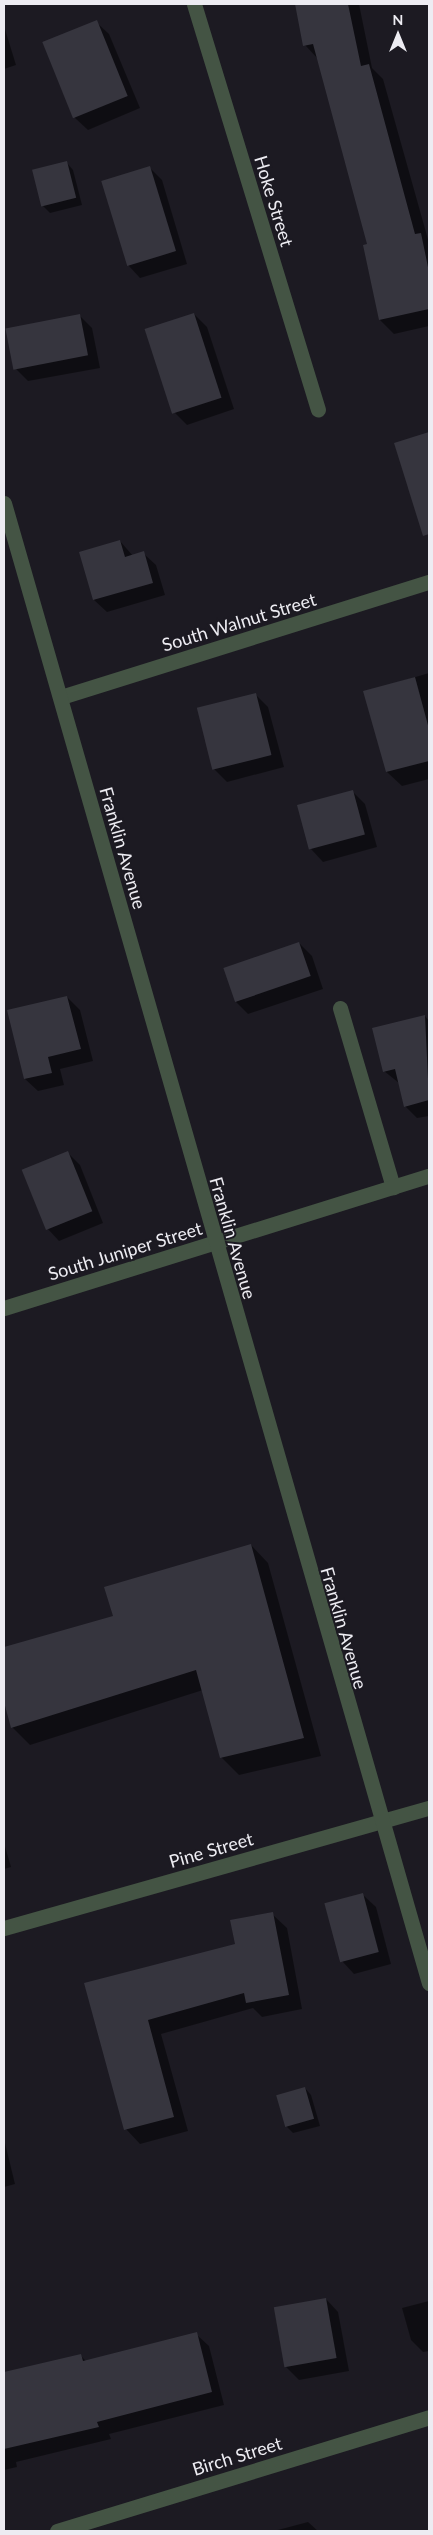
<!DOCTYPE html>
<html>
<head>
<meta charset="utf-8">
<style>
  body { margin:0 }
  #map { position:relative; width:433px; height:2535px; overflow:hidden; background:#1c1a22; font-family:Lato,sans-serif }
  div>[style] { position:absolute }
  .shadow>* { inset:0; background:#0007 }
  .building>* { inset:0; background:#36353e; transform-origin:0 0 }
  .service>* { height:15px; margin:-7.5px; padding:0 7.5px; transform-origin:7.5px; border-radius:7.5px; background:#445444 }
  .minor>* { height:15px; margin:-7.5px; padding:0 7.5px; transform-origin:7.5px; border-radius:7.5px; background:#445444 }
  .tertiary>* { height:15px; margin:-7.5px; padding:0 7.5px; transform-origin:7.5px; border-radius:7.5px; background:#445444 }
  span { translate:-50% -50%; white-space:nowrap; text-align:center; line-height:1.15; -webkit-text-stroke:4px #1c1a22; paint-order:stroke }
  .street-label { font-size:18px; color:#edecf2 }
  .frame { position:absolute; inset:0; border:5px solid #edecf2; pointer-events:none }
  .north { position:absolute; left:373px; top:10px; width:50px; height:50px; -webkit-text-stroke:4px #1c1a22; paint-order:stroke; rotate:0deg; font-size:14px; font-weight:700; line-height:20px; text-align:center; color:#edecf2 }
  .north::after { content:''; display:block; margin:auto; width:18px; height:22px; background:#edecf2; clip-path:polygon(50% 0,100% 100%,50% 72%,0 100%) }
</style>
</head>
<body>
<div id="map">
  <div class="shadow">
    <i style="clip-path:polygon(296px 4px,359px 4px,372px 68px,383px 79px,429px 243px,429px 326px,394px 334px,380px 320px,369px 245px,318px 59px,305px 45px)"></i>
    <i style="clip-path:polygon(96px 22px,109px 34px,140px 108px,88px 130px,75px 118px)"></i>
    <i style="clip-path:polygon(4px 26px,16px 65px,4px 69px)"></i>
    <i style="clip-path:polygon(67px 163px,73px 170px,82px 205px,50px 213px,43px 206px)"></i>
    <i style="clip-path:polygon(150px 168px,162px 180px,187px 264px,140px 278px,128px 265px)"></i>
    <i style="clip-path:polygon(194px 314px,207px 327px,234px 409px,187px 425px,174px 412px)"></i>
    <i style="clip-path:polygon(79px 315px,92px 328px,100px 368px,28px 381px,16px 369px)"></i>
    <i style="clip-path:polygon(429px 434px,429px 516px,427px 517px,395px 444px)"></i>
    <i style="clip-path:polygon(120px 541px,133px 556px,143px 553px,156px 565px,165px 595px,107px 612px,94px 600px)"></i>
    <i style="clip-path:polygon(429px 673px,429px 779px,402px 786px,387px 772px,365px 692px)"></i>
    <i style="clip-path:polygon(255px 694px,268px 707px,284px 767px,227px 782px,214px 769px)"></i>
    <i style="clip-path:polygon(352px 791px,365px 804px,377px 847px,323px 862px,311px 849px)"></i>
    <i style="clip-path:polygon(299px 943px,312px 956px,323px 989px,248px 1014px,236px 1002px)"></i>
    <i style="clip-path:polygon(67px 997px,80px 1010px,93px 1061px,60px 1069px,64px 1085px,38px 1091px,25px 1079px)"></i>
    <i style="clip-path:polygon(425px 1016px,429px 1021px,429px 1116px,417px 1118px,405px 1106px,399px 1083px,384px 1071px)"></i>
    <i style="clip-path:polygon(68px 1153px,80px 1165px,103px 1223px,59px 1241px,47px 1228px)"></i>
    <i style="clip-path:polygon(251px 1545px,268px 1563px,321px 1756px,239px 1775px,221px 1757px,203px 1690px,30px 1745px,12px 1727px,4px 1698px,4px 1649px,115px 1617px)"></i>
    <i style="clip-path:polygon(4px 1843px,11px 1867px,4px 1869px)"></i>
    <i style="clip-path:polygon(363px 1895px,376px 1907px,391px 1964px,354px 1974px,342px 1961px)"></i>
    <i style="clip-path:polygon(272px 1914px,287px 1928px,302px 2009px,262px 2017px,253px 2008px,161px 2034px,188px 2131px,140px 2144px,126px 2129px,86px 1984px,236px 1945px)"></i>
    <i style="clip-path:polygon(305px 2088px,311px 2095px,320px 2126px,293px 2133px,286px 2126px)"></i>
    <i style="clip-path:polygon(4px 2139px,15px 2184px,4px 2187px)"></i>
    <i style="clip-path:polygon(326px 2299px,338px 2312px,349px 2371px,299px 2380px,286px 2367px)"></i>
    <i style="clip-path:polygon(429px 2301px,429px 2351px,423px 2352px,411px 2340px,402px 2308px)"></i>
    <i style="clip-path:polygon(196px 2334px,209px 2346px,224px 2405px,109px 2434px,111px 2439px,16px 2462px,17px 2467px,4px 2470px,4px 2380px,81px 2356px,87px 2362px)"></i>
    <i style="clip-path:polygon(308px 2522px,318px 2531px,274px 2531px)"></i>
  </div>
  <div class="building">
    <i style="clip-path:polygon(295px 4px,348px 4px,361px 66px,369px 64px,415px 234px,421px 233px,429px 272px,429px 309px,379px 320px,363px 245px,367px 244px,313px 44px,303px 46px)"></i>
    <i style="left:97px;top:20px;width:82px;height:59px;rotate:68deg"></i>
    <i style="left:67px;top:161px;width:38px;height:36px;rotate:76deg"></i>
    <i style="left:150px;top:166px;width:89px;height:51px;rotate:73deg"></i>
    <i style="left:194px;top:313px;width:89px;height:52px;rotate:72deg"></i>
    <i style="left:80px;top:314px;width:42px;height:76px;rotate:79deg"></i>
    <i style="clip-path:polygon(429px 432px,429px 534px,423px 536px,394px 443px)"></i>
    <i style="clip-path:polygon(120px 540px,125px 557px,144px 551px,153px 583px,93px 600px,79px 552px)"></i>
    <i style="clip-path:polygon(415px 677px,429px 729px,429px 761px,386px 772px,363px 691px)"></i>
    <i style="left:256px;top:693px;width:64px;height:61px;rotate:76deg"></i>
    <i style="left:353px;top:790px;width:46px;height:58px;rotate:75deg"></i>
    <i style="left:299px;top:942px;width:36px;height:80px;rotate:71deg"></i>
    <i style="clip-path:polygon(67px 996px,81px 1049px,48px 1057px,52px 1073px,24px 1079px,7px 1010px)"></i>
    <i style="clip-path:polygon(425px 1015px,429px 1100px,404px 1107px,395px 1069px,383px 1072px,372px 1028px)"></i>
    <i style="left:68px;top:1151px;width:65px;height:50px;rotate:68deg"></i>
    <i style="clip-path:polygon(251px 1544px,304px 1738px,220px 1758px,196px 1670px,11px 1728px,4px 1702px,4px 1647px,113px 1616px,104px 1587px)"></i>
    <i style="left:363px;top:1893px;width:61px;height:40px;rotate:75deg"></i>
    <i style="clip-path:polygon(273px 1912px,289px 1995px,246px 2003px,244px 1993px,148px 2020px,174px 2117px,124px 2130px,84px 1983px,235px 1944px,230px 1920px)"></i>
    <i style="left:305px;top:2087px;width:33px;height:30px;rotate:74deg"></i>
    <i style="left:326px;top:2298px;width:61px;height:53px;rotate:80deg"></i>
    <i style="clip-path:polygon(197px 2332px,212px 2392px,97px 2422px,99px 2427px,4px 2449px,4px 2372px,81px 2354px,83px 2361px)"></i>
  </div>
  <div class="service">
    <i style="left:340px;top:1008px;width:187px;rotate:73.5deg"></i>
  </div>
  <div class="minor">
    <i style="left:194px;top:4px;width:424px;rotate:73deg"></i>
    <i style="left:61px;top:697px;width:386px;rotate:-17.4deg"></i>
    <i style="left:4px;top:1308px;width:445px;rotate:-17.3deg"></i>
    <i style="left:4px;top:1928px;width:442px;rotate:-15.8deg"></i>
    <i style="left:57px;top:2531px;width:389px;rotate:-17deg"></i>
  </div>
  <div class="tertiary">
    <i style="left:4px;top:503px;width:1540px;rotate:73.98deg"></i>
  </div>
  <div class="street-label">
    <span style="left:274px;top:201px;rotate:73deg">Hoke Street</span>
    <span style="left:239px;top:622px;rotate:-17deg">South Walnut Street</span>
    <span style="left:123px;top:848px;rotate:74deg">Franklin Avenue</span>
    <span style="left:233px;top:1238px;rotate:74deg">Franklin Avenue</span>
    <span style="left:125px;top:1251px;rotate:-17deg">South Juniper Street</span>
    <span style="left:344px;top:1628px;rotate:74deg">Franklin Avenue</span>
    <span style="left:211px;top:1850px;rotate:-16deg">Pine Street</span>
    <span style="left:237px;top:2456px;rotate:-17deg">Birch Street</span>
  </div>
  <div class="frame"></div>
  <div class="north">N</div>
</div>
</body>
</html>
